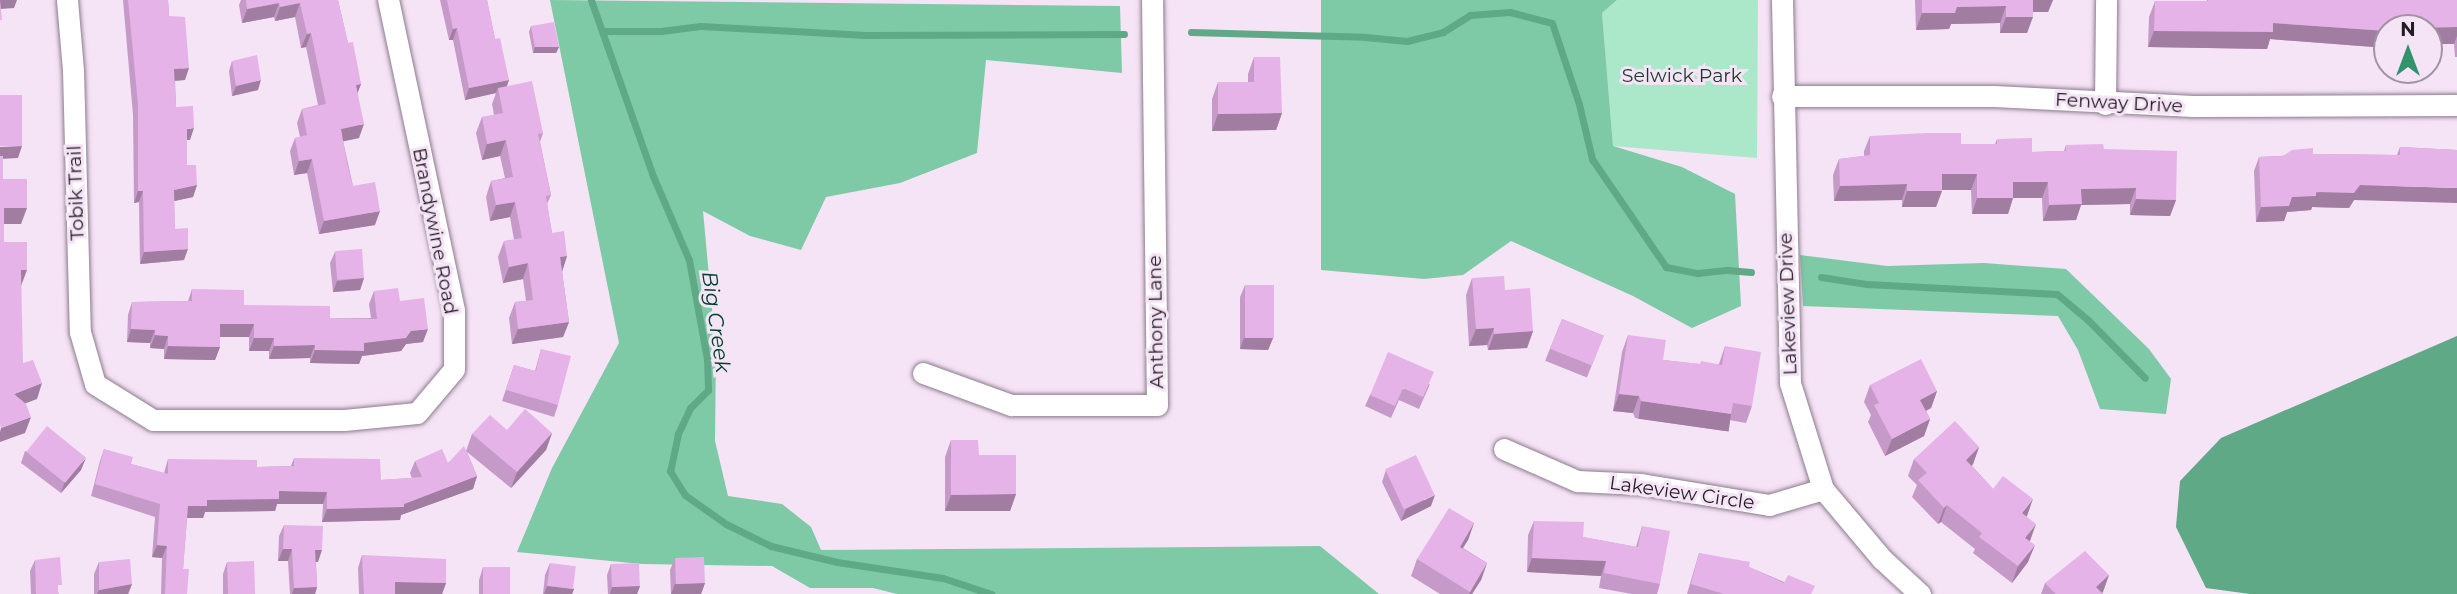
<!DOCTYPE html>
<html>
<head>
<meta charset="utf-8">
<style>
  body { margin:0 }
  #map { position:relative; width:2457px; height:594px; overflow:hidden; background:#f5e3f6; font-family:Montserrat,sans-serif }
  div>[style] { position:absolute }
  .green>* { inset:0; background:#abe8ca }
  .forest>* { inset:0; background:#7ec9a6 }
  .water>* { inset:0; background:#5fa987 }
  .stream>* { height:7px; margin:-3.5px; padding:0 3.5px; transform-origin:3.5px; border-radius:3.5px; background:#5fa987 }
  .roads { filter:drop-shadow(0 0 2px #8d7c8d) drop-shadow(0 0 2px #8d7c8d) }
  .minor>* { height:21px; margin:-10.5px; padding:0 10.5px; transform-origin:10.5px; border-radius:10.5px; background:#fff }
  .wall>* { inset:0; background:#c69ac8; transform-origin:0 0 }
  .shaded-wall>* { inset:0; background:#a17da2; transform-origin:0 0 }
  .building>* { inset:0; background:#e6b3e8; transform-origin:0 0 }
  span { translate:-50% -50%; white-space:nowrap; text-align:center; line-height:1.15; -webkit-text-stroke:6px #f5e3f6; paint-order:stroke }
  .park-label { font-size:19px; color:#183a2b }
  .street-label { font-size:19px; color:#231c23 }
  .water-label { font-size:21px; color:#00422b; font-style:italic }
  .north { position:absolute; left:2373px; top:14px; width:70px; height:70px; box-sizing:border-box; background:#f5e3f6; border:2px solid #a193a2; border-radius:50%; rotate:0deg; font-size:19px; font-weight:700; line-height:28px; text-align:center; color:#231c23 }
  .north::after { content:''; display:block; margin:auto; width:24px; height:32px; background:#32926c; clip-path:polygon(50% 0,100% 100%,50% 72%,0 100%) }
</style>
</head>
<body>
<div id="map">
  <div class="green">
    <i style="clip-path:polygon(1617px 0,1758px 0,1757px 158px,1613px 146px,1602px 13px)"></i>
  </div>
  <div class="forest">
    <i style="clip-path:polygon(550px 0,1120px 6px,1122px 73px,986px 60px,977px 153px,900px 183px,826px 197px,801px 250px,750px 236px,703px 211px,716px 352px,715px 441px,728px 496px,782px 504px,811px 527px,821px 550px,1320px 546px,1379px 594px,897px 594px,873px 588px,810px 588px,772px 566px,642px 564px,517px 552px,552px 468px,619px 343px)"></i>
    <i style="clip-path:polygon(1321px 0,1617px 0,1602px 13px,1613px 146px,1682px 167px,1735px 194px,1741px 306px,1692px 328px,1633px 296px,1511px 241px,1463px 275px,1424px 279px,1321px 270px)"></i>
    <i style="clip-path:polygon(1800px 255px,1887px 266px,1984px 263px,2066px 269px,2149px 349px,2171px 379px,2166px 414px,2100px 409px,2078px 350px,2058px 316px,1803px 306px)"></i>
  </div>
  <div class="water">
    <i style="clip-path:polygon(2457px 336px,2457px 594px,2250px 594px,2206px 588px,2176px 527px,2180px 481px,2221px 438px)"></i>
  </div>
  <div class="stream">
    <i style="left:591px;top:0;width:187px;rotate:70.6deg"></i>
    <i style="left:653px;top:176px;width:91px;rotate:66.8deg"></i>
    <i style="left:689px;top:260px;width:101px;rotate:79.7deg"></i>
    <i style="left:707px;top:359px;width:31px;rotate:88deg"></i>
    <i style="left:708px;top:390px;width:25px;rotate:135deg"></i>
    <i style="left:690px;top:408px;width:29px;rotate:115deg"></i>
    <i style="left:678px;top:434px;width:38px;rotate:102deg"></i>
    <i style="left:670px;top:471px;width:28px;rotate:58deg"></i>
    <i style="left:685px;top:495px;width:50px;rotate:35.3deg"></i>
    <i style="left:726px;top:524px;width:50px;rotate:26.1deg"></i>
    <i style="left:771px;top:546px;width:68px;rotate:13.6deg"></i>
    <i style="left:837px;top:562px;width:107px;rotate:8.6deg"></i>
    <i style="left:943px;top:578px;width:51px;rotate:18.4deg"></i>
    <i style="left:602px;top:31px;width:59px"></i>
    <i style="left:661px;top:31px;width:40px;rotate:-7.1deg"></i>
    <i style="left:701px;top:26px;width:165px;rotate:3.1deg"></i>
    <i style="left:866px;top:35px;width:258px;rotate:-0.2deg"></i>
    <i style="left:1191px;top:32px;width:174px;rotate:1.6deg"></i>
    <i style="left:1365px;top:37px;width:42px;rotate:5.4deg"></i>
    <i style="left:1407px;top:41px;width:37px;rotate:-14deg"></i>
    <i style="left:1443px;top:32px;width:32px;rotate:-32deg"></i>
    <i style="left:1470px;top:15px;width:40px;rotate:-4.3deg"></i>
    <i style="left:1510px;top:12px;width:43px;rotate:14.7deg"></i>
    <i style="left:1552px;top:23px;width:85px;rotate:71.6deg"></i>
    <i style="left:1579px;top:104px;width:57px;rotate:76.7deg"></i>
    <i style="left:1592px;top:159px;width:131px;rotate:55.6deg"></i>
    <i style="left:1666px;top:267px;width:32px;rotate:11deg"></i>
    <i style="left:1697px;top:273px;width:30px;rotate:-6deg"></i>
    <i style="left:1727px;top:270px;width:24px;rotate:5deg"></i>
    <i style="left:1821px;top:277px;width:47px;rotate:8.7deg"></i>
    <i style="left:1867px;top:284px;width:190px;rotate:3deg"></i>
    <i style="left:2057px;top:294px;width:40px;rotate:40deg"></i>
    <i style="left:2088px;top:320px;width:81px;rotate:45.5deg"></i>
  </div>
  <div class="roads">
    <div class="minor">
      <i style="left:67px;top:0;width:70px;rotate:85.1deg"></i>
      <i style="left:73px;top:70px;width:262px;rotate:88.5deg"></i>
      <i style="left:80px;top:332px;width:54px;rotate:73.9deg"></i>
      <i style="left:95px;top:384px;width:68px;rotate:31.8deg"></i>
      <i style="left:153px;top:420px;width:191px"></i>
      <i style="left:344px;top:420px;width:73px;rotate:-5.5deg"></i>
      <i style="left:417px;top:413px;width:57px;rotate:-49.9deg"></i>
      <i style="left:454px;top:369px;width:59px;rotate:-90deg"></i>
      <i style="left:454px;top:310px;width:317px;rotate:-102deg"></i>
      <i style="left:1782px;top:0;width:383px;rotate:88.8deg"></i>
      <i style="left:1790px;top:383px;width:111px;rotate:72.7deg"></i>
      <i style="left:1823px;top:489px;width:92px;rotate:49.9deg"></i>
      <i style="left:1882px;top:559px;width:52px;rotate:42.6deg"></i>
      <i style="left:1782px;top:96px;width:212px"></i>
      <i style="left:1994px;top:96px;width:199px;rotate:2.9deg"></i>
      <i style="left:2193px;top:106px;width:264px;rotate:-0.2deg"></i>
      <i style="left:2105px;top:104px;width:104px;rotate:-89.4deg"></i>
      <i style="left:923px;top:373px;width:94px;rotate:20deg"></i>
      <i style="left:1011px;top:405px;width:146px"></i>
      <i style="left:1157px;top:405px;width:405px;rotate:-90.7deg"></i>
      <i style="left:1504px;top:449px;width:80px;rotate:23.7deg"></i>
      <i style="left:1577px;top:481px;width:64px;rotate:2.7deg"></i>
      <i style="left:1641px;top:484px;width:130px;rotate:9.3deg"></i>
      <i style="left:1769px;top:505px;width:56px;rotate:-16.5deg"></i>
    </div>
  </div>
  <div class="wall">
    <i style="clip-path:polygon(123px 0,168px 0,169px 16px,185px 80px,175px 81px,176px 107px,190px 140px,187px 140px,187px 165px,197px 185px,193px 197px,174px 201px,175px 229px,184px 260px,140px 264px,139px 202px,134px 203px,133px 115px)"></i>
    <i style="clip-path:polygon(241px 0,338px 0,348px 43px,361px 84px,357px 94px,359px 138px,343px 141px,353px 186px,375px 225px,319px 234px,307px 173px,294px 175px,290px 151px,295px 138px,300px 137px,297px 123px,302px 109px,318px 105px,306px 47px,301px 48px,295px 17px,275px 21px,274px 17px,242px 23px,239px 5px)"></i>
    <i style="clip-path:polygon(440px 0,487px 0,495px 39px,509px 80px,506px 87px,543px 133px,540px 142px,551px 195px,547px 204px,552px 233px,567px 256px,562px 271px,569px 322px,563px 337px,512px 344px,509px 318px,515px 302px,526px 301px,523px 279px,503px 283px,498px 257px,504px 241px,514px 240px,510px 217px,490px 221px,486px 197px,491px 181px,505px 178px,500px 156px,482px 160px,476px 133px,482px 117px,494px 115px,492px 104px,496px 93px,465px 100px,453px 40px,449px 40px)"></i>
    <i style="clip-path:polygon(1915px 0,2053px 0,2048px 12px,2033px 12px,2027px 33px,2000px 33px,2000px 23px,1951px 24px,1949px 29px,1916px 30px)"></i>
    <i style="clip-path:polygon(2207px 0,2457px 0,2457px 57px,2455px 57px,2454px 44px,2429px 44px,2429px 28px,2387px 28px,2387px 48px,2270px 39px,2267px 49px,2148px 47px,2149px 17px,2155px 1px,2207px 1px)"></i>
    <i style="clip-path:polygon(531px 26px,559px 47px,556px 53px,533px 53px,529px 32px)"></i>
    <i style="clip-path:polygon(1254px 57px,1282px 113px,1276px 130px,1212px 131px,1212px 99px,1218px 82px,1248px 82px,1248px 74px)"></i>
    <i style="clip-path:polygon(232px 61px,258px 90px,232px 96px,229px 71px)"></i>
    <i style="clip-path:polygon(1870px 136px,1961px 144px,1995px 144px,1997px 139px,2032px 152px,2064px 151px,2066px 145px,2104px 149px,2176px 200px,2170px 216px,2130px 215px,2130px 204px,2081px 205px,2076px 220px,2043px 221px,2042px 198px,2013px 198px,2008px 214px,1972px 214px,1971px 190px,1942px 190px,1936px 207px,1902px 207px,1902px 200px,1834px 201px,1833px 175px,1839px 159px,1864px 156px,1864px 151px)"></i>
    <i style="clip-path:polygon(2400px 147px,2457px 150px,2354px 200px,2349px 208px,2312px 207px,2311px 210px,2287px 212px,2284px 221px,2256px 222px,2254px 171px,2259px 157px,2313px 154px,2397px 155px)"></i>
    <i style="clip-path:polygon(335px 252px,364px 278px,360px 290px,333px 292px,330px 263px)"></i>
    <i style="clip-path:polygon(1472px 278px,1505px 290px,1533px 331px,1527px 348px,1488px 350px,1487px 345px,1469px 346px,1466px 295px)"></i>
    <i style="clip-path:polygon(1245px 285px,1273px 338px,1268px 350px,1240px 349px,1240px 297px)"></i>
    <i style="clip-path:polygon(192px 289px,244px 305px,330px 318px,371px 318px,369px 304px,374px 291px,400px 301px,423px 342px,406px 344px,401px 351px,362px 356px,359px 364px,310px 363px,310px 358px,269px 359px,269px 351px,249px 351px,249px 337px,220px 337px,220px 347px,215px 360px,164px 359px,164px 349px,150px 348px,150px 343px,127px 342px,128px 315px,132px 302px,188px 301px)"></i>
    <i style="left:1562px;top:319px;width:45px;height:45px;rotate:22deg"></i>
    <i style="clip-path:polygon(1628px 335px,1663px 360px,1699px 364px,1719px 364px,1725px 346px,1752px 406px,1746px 423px,1729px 420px,1725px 431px,1635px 418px,1633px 413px,1613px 411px,1622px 352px)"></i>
    <i style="clip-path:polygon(541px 349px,558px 405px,554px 417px,502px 401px,514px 365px,535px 371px)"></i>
    <i style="clip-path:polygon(1430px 384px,1419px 409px,1399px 400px,1391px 418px,1365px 406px,1370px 395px)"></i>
    <i style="clip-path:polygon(1870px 385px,1937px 391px,1931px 408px,1926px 411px,1930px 419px,1924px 436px,1885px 456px,1868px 422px,1871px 415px,1864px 402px)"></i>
    <i style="clip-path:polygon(507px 430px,552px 433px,546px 450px,511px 488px,467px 452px,477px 476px,473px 489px,401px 515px,400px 520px,322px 522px,323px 504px,277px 504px,275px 511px,205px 512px,203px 518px,187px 518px,183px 569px,187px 594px,161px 594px,162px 558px,152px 557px,155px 517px,91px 496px,100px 461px,104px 449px,131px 464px,164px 473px,168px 459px,257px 467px,291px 466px,294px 458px,381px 480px,412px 478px,410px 473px,415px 461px,448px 463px,466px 451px,472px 434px)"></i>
    <i style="clip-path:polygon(951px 440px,1016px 494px,1010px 511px,945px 511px,945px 457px)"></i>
    <i style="clip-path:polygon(1979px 447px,1973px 464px,1972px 466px,1993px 489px,2026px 517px,2030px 541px,2028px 562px,2012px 583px,1973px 553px,1975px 549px,1941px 522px,1938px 524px,1912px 497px,1917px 485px,1908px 476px,1914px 459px)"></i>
    <i style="clip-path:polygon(25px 451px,81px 470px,61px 493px,21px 463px)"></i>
    <i style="clip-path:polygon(1386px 470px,1431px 506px,1401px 521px,1382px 482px)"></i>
    <i style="clip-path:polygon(1534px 521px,1583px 537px,1636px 547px,1642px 526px,1660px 584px,1657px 594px,1632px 594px,1599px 588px,1601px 576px,1527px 572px,1528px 535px)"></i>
    <i style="clip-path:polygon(1474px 523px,1468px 540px,1463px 548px,1487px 563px,1481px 580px,1472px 594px,1440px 594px,1411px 576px,1417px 559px)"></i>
    <i style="clip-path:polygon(284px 525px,318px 562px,316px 562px,317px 587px,315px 594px,290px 594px,288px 561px,278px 561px,279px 536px)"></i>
    <i style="clip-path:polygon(1699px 553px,1749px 567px,1812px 594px,1687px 594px)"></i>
    <i style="clip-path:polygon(362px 555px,446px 583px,442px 594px,359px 594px,358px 568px)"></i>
    <i style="clip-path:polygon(675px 558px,705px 583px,701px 594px,671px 594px,670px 570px)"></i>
    <i style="clip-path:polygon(35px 560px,59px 594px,31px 594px,30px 571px)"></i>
    <i style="clip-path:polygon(99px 562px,132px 584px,128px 594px,94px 594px,94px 574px)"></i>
    <i style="clip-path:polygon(227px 562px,255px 594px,223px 594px,223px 574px)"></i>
    <i style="clip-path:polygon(550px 563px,574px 589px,572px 594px,543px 594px,545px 575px)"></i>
    <i style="clip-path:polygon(611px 564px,640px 586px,637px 594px,608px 594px,607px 575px)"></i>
    <i style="clip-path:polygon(483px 567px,510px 594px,479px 594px,479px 580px)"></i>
    <i style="clip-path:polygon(2109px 575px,2102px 593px,2103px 594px,2041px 594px,2045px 583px)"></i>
  </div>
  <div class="shaded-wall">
    <i style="clip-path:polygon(0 0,17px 0,14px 8px,0 9px)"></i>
    <i style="clip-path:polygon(2032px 0,2053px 0,2048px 12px,2027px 12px)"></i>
    <i style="clip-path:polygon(279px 3px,274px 17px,242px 23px,247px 9px)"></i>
    <i style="clip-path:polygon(300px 3px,295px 17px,275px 21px,280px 7px)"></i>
    <i style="clip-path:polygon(2006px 6px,2000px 23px,1951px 24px,1949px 29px,1916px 30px,1922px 13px,1957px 7px)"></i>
    <i style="clip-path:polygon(2006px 17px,2033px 17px,2027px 33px,2000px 33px)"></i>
    <i style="clip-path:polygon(2273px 23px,2387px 31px,2387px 48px,2270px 39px,2267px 49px,2148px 47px,2154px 31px)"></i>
    <i style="clip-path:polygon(2457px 27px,2457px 36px,2454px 44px,2429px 44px,2429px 28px)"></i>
    <i style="clip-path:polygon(457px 28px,453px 40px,449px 40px,453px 29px)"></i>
    <i style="clip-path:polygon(311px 33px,306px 47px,301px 48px,307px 34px)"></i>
    <i style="clip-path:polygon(535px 47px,559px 47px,556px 53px,533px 53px)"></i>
    <i style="clip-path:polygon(189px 68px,185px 80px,170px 81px,174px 69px)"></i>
    <i style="clip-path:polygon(261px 80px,258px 90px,232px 96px,236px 86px)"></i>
    <i style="clip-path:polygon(509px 80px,505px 92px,498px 88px,496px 93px,465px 100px,469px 88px)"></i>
    <i style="clip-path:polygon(361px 84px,356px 97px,356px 85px)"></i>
    <i style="clip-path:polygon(1282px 113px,1276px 130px,1212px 131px,1218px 114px)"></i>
    <i style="clip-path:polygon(364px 124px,359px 138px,336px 143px,341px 129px)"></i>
    <i style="clip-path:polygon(194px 128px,190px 140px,182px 140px,187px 129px)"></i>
    <i style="clip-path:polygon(506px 140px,500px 156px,482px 160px,487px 144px)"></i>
    <i style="clip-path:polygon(22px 146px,18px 158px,0 159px,0 147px)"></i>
    <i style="clip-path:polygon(312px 159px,307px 173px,294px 175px,299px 161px)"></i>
    <i style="clip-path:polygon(1942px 174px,1977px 174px,1971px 190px,1936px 190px)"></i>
    <i style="clip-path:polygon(2013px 182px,2048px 182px,2042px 198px,2013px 198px,2008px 214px,1972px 214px,1977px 198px)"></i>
    <i style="clip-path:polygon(1907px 184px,1902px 200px,1834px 201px,1840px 186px)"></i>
    <i style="clip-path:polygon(197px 185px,193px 197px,170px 202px,174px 190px)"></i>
    <i style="clip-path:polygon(2360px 185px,2457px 188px,2457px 203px,2354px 200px,2349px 208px,2312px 207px,2311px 210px,2287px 212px,2284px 221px,2256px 222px,2261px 207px,2292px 197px)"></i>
    <i style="clip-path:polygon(2136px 188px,2130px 204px,2081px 205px,2076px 220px,2043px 221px,2049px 205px,2081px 189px)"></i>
    <i style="clip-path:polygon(138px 191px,143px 191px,139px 202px,134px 203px)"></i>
    <i style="clip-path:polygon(1907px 191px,1942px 191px,1936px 207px,1902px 207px)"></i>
    <i style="clip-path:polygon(2136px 199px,2176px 200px,2170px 216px,2130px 215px)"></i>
    <i style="clip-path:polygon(515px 202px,510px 217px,490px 221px,496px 205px)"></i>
    <i style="clip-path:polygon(4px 208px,27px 208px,21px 224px,0 224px)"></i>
    <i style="clip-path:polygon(380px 211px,375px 225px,319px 234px,324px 221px)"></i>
    <i style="clip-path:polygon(188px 249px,184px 260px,140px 264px,144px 252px)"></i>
    <i style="clip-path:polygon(567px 256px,562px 272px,560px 257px)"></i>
    <i style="clip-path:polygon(528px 263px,523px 279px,503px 283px,509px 267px)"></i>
    <i style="clip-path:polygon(21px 270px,27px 270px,21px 286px)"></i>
    <i style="clip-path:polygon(364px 278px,360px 290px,333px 292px,337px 281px)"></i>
    <i style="clip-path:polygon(569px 322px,563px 337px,512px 344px,518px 329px)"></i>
    <i style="clip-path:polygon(220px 324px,254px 324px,249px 337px,215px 337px)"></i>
    <i style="clip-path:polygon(1494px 328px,1487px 345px,1469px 346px,1476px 329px)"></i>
    <i style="clip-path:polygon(131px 329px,155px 330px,150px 343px,127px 342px)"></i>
    <i style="clip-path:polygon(428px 329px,423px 342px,406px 344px,401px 351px,362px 356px,359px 364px,310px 363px,315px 350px,364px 343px,411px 331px)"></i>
    <i style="clip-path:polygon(1533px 331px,1527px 348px,1488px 350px,1494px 334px)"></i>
    <i style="clip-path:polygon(155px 335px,168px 336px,164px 349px,150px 348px)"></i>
    <i style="clip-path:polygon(254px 338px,274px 338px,269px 351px,249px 351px)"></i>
    <i style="clip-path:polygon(1244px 338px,1273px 338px,1268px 350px,1240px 349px)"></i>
    <i style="clip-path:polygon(315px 345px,310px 358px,269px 359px,274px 346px)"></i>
    <i style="clip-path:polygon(168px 346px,220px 347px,215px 360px,164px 359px)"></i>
    <i style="clip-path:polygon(42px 383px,37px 399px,8px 410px,14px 394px)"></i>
    <i style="clip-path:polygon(1937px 391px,1931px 408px,1914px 417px,1920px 400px)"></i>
    <i style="clip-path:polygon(1619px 394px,1639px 396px,1633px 413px,1613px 411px)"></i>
    <i style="left:1641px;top:401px;width:91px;height:18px;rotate:8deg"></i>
    <i style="clip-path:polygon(31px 417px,25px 433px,0 442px,0 432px,1px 428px)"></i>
    <i style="clip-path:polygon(1930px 419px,1924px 436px,1885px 456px,1892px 439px)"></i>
    <i style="clip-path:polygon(552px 433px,546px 450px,511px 488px,517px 472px)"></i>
    <i style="clip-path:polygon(1979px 447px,1973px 464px,1960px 477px,1966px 460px)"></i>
    <i style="clip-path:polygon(86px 458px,81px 470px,61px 493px,65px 481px)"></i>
    <i style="clip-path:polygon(477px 476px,473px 489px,401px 515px,400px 520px,322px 522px,327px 509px,404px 504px)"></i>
    <i style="clip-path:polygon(279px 491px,327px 492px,323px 504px,277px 504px,275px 511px,205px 512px,203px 518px,183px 518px,188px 506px,207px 500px)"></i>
    <i style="clip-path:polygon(1016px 494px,1010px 511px,945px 511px,951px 495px)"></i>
    <i style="clip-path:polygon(1435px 495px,1431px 506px,1401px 521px,1406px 509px)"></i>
    <i style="clip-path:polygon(2033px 499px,2027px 516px,2016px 530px,2022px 513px)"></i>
    <i style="clip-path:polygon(1947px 505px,1941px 522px,1938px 524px,1944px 508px)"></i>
    <i style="clip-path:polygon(1474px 523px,1468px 540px,1453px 563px,1460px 547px)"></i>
    <i style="clip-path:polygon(2036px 524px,2030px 541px,2025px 538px)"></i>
    <i style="clip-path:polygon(157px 545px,167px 546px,162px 558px,152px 557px)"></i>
    <i style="clip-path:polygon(2035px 545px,2028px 562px,2012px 583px,2018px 566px)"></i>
    <i style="clip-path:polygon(283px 549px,292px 549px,288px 561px,278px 561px)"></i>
    <i style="clip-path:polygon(315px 550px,322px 550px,318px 562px,311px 562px)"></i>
    <i style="clip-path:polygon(1532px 558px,1606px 561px,1601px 576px,1527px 572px)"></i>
    <i style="clip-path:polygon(1487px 563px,1481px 580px,1472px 594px,1469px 594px)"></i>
    <i style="clip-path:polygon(2109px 575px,2103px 592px,2101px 594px,2096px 587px)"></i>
    <i style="clip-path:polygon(395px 582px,446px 583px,442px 594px,390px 594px)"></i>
    <i style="clip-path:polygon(705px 583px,701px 594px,671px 594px,675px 584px)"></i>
    <i style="clip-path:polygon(132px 584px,128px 594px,97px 594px,99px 590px)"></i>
    <i style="clip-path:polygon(547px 586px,574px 589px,572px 594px,544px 594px)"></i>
    <i style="clip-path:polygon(640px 586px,637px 594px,610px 594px,612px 587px)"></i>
    <i style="clip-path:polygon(317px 587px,315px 594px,292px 594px,294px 588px)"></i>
  </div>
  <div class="building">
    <i style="clip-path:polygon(0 0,2px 20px,0 20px)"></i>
    <i style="clip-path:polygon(128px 0,168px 0,169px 16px,185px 17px,189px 68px,174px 69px,176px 107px,193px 106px,194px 128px,187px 129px,187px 165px,196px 165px,197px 185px,174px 190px,175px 229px,188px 228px,188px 249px,144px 252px,143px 191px,138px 191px,138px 104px)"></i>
    <i style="clip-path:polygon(246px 0,338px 0,348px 43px,353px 42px,361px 84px,356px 85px,364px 124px,341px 129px,347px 163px,353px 186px,375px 182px,380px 211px,324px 221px,312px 159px,299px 161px,295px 138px,307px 135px,302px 109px,326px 104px,311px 33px,307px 34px,300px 3px,280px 7px,279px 3px,247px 9px)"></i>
    <i style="clip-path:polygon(447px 0,487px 0,495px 39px,500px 38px,509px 80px,469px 88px,457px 28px,453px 29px)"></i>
    <i style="clip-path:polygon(1922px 0,2033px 0,2033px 17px,2006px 17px,2006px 6px,1957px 7px,1955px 13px,1922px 13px)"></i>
    <i style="clip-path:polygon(2208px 0,2457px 0,2457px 27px,2387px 28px,2387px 31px,2273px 23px,2273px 32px,2154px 31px,2155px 1px,2208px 1px)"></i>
    <i style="clip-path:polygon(554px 22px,559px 47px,535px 47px,531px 26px)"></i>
    <i style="clip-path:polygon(257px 55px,261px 80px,236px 86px,232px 61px)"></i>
    <i style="clip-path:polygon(1254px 57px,1280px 57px,1282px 113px,1218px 114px,1218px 82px,1254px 82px)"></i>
    <i style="clip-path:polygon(532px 81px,543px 133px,538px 134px,551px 195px,546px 196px,552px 233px,564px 231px,567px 256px,560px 257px,569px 322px,518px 329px,515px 302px,533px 300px,528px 263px,509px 267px,504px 241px,522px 238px,515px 202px,496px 205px,491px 181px,513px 177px,506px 140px,487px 144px,482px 117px,503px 113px,498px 88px)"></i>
    <i style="left:22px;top:95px;width:51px;height:22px;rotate:90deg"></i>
    <i style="clip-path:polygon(1926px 133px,1961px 133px,1961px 144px,1997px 144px,1997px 139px,2032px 138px,2032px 152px,2066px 151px,2066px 145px,2103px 144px,2104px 149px,2177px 151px,2176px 200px,2136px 199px,2136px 188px,2081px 189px,2082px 204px,2049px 205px,2048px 182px,2013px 182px,2013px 198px,1977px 198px,1977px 174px,1942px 174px,1942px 191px,1907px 191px,1907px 184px,1840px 186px,1839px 159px,1870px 155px,1870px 136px)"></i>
    <i style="clip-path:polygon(2400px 147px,2457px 150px,2457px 188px,2360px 185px,2354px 193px,2316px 192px,2316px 196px,2292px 197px,2289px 206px,2261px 207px,2259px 157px,2283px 156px,2292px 150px,2313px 148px,2313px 154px,2400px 155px)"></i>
    <i style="clip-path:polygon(0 156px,3px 156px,3px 179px,27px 179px,27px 208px,4px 208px,4px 242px,27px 242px,27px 270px,21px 270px,23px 363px,33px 360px,42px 383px,14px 394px,26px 404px,31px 417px,1px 428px,0 424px)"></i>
    <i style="left:362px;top:249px;width:29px;height:27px;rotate:86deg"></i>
    <i style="clip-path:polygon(1504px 276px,1505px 290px,1530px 288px,1533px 331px,1494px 334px,1494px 328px,1476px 329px,1472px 278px)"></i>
    <i style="left:1245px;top:285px;width:29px;height:53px"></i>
    <i style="clip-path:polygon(398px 288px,400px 301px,424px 298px,428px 329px,411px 331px,406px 338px,364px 343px,364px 351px,315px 350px,315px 345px,274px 346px,274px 338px,254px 338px,254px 324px,220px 324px,220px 347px,168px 346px,168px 336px,155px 335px,155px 330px,131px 329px,132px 302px,192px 301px,192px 289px,244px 290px,244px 305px,330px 306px,330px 318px,377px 319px,374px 291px)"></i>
    <i style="left:1562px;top:319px;width:45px;height:32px;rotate:22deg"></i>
    <i style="clip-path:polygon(1628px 335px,1666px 340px,1663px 360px,1700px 364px,1701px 361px,1722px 365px,1725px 346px,1761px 352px,1752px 406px,1733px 403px,1731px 414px,1641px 401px,1639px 396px,1619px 394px)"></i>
    <i style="clip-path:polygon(541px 349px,571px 356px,558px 405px,506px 390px,514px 365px,536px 371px)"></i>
    <i style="clip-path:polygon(1388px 352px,1434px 372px,1423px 397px,1403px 388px,1395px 406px,1370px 395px)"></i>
    <i style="clip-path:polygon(1921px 359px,1937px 391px,1920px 400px,1930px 419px,1892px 439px,1874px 405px,1879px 403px,1870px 385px)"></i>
    <i style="clip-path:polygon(525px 409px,552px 433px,517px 472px,472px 434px,490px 415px,507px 430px)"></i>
    <i style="clip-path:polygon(1955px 421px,1979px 447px,1966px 460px,1993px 489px,2003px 476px,2033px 499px,2022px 513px,2036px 524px,2025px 538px,2035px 545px,2018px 566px,1979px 537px,1982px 533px,1947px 505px,1944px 508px,1918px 480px,1927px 473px,1914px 459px)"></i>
    <i style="left:47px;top:426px;width:50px;height:33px;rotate:39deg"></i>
    <i style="clip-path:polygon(951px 440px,978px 440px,979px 455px,1016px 455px,1016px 494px,951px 495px)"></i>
    <i style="clip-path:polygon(464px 446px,477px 476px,404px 504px,404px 507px,327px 509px,327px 492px,279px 491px,279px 499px,207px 500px,207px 506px,188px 506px,183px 569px,189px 569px,187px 594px,165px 594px,167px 546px,157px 545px,160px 504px,95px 484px,104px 449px,133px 457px,131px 464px,168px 474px,168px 459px,257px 460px,257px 467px,294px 466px,294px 458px,380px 459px,381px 480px,422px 477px,415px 461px,442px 449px,448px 463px)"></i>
    <i style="left:1416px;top:455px;width:44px;height:34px;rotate:65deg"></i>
    <i style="clip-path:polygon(1449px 508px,1474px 523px,1460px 547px,1487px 563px,1470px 592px,1417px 559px)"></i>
    <i style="clip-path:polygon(1534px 521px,1584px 522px,1583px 537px,1638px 547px,1642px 526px,1670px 531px,1660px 584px,1604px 573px,1606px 561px,1532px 558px)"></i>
    <i style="clip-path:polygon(284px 525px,323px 526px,322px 550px,315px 550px,317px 587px,294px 588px,292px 549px,283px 549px)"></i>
    <i style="clip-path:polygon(2085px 551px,2109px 575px,2096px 587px,2103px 594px,2056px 594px,2045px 583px)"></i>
    <i style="clip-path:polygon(1699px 553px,1750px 562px,1749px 567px,1784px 583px,1788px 575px,1815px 586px,1811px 594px,1724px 594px,1691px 584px)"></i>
    <i style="clip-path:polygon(362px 555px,446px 559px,446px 583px,395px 582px,395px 594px,364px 594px)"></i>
    <i style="clip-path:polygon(60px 557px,62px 585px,58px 585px,58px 594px,36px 594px,35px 560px)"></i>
    <i style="left:704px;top:557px;width:26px;height:29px;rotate:88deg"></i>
    <i style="clip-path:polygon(130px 559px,132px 584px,99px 590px,99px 562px)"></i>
    <i style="left:254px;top:561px;width:33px;height:27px;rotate:88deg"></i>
    <i style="left:550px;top:563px;width:26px;height:23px;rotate:7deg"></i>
    <i style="left:639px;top:563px;width:23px;height:28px;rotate:88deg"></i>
    <i style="left:483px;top:567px;width:27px;height:27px"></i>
  </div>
  <div class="park-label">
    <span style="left:1682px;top:76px">Selwick Park</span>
  </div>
  <div class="street-label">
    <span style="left:2119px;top:103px;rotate:3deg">Fenway Drive</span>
    <span style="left:76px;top:193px;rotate:-92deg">Tobik Trail</span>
    <span style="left:435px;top:231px;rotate:79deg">Brandywine Road</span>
    <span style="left:1788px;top:304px;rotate:-92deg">Lakeview Drive</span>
    <span style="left:1156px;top:322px;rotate:-91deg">Anthony Lane</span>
    <span style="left:1682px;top:493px;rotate:8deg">Lakeview Circle</span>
  </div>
  <div class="water-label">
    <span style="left:716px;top:322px;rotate:82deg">Big Creek</span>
  </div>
  <div class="north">N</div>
</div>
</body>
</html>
